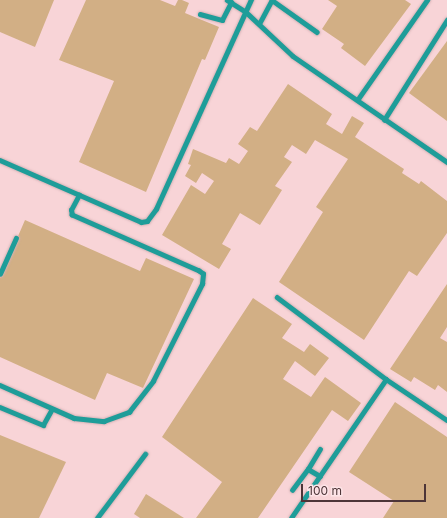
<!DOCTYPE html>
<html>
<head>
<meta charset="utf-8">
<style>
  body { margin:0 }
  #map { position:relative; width:447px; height:518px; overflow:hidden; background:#f8d4d7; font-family:Inter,sans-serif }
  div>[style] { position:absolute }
  .building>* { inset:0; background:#d2af85 }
  .roads { filter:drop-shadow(0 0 1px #d2b1b4) drop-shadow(0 0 1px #d2b1b4) }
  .lane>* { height:4.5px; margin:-2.25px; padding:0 2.25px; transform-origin:2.25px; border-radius:2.25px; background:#1e9d99 }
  span { translate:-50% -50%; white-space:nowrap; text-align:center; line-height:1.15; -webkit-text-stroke:3px #fde4e7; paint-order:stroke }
  .scale { position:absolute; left:301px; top:484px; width:125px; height:18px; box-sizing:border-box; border:2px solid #4d3538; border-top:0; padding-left:5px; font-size:12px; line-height:14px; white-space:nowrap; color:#4d3538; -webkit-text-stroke:3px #fde4e7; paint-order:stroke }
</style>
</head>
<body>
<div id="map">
  <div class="building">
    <i style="clip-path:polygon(0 0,54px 0,35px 47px,0 32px)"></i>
    <i style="clip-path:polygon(86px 0,160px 0,175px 6px,178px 0,182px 0,189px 3px,185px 13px,219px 27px,205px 60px,202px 59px,146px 192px,79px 162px,114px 81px,59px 60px)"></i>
    <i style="clip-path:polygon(328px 0,405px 0,411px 4px,365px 66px,341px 48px,344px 44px,322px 29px,337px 6px)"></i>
    <i style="clip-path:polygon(447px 41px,447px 121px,409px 93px)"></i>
    <i style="clip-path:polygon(288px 84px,332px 114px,326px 124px,342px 134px,352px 116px,364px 123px,355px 137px,404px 169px,402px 173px,419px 184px,421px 181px,447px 201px,447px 233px,417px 276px,409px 271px,364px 340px,279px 282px,323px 212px,316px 207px,348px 159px,315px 140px,306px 154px,292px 145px,284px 157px,292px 162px,275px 186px,282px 190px,260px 225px,240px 213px,222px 244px,231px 249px,219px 269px,162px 235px,191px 185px,205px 194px,214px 181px,202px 173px,196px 183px,185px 176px,191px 165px,188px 164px,193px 149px,226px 163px,229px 158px,239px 164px,248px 151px,238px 144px,250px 127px,257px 131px)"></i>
    <i style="clip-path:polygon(25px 220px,140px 271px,146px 258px,194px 279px,143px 388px,107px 373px,95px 400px,0 357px,0 278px)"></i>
    <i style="clip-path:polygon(447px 284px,447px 327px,440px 338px,447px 342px,447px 392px,438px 385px,435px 390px,414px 377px,411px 382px,390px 369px)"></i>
    <i style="clip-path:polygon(253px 298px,292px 324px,282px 338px,304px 352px,310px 344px,329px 358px,315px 376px,295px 361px,283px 379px,311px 397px,325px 377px,361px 403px,348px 421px,332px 410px,258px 518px,196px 518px,222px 482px,162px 437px)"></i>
    <i style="clip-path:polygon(395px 402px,447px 437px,447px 518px,383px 518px,394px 501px,349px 472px)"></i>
    <i style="clip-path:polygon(0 435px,66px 462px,39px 518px,0 518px)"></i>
    <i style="clip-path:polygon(146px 494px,184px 518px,140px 518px,134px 514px)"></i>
  </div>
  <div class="roads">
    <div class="lane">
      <i style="left:227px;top:0;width:22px;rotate:32deg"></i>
      <i style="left:246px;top:12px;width:64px;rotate:43.1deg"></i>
      <i style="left:293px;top:56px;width:187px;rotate:34.5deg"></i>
      <i style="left:272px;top:0;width:55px;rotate:35.4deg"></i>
      <i style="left:200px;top:14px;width:23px;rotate:15deg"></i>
      <i style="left:222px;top:20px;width:20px;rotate:-63deg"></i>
      <i style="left:259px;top:24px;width:27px;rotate:-62deg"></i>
      <i style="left:358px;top:99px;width:121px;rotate:-55.1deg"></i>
      <i style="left:384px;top:120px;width:118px;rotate:-57.8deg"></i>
      <i style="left:0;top:160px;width:154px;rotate:23.7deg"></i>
      <i style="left:141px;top:222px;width:6px;rotate:-9deg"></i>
      <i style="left:147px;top:221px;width:15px;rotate:-53deg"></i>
      <i style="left:156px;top:209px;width:230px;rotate:-65.6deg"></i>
      <i style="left:0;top:274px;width:39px;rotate:-66deg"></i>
      <i style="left:277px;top:297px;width:136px;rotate:37deg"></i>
      <i style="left:386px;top:379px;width:73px;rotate:33.9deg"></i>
      <i style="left:0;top:385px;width:81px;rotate:24deg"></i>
      <i style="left:74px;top:418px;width:30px;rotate:6deg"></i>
      <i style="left:104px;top:421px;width:27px;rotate:-20deg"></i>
      <i style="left:129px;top:412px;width:39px;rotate:-52deg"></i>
      <i style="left:153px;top:381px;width:109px;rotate:-63.2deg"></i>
      <i style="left:202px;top:284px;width:10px;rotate:-84deg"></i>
      <i style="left:203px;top:274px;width:5px;rotate:-143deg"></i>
      <i style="left:199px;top:271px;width:139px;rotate:-156.2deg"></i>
      <i style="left:72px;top:215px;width:5px;rotate:-101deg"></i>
      <i style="left:71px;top:210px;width:17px;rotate:-62deg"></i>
      <i style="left:0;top:407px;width:47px;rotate:22.7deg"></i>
      <i style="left:43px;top:425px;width:18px;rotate:-61deg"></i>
      <i style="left:308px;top:469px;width:23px;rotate:-59deg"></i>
      <i style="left:292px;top:490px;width:26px;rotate:-53deg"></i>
      <i style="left:308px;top:469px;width:14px;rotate:30deg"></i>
      <i style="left:97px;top:518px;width:80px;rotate:-53.1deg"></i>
      <i style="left:291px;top:518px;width:168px;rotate:-55.6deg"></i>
    </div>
  </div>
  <div class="scale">100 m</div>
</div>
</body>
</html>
